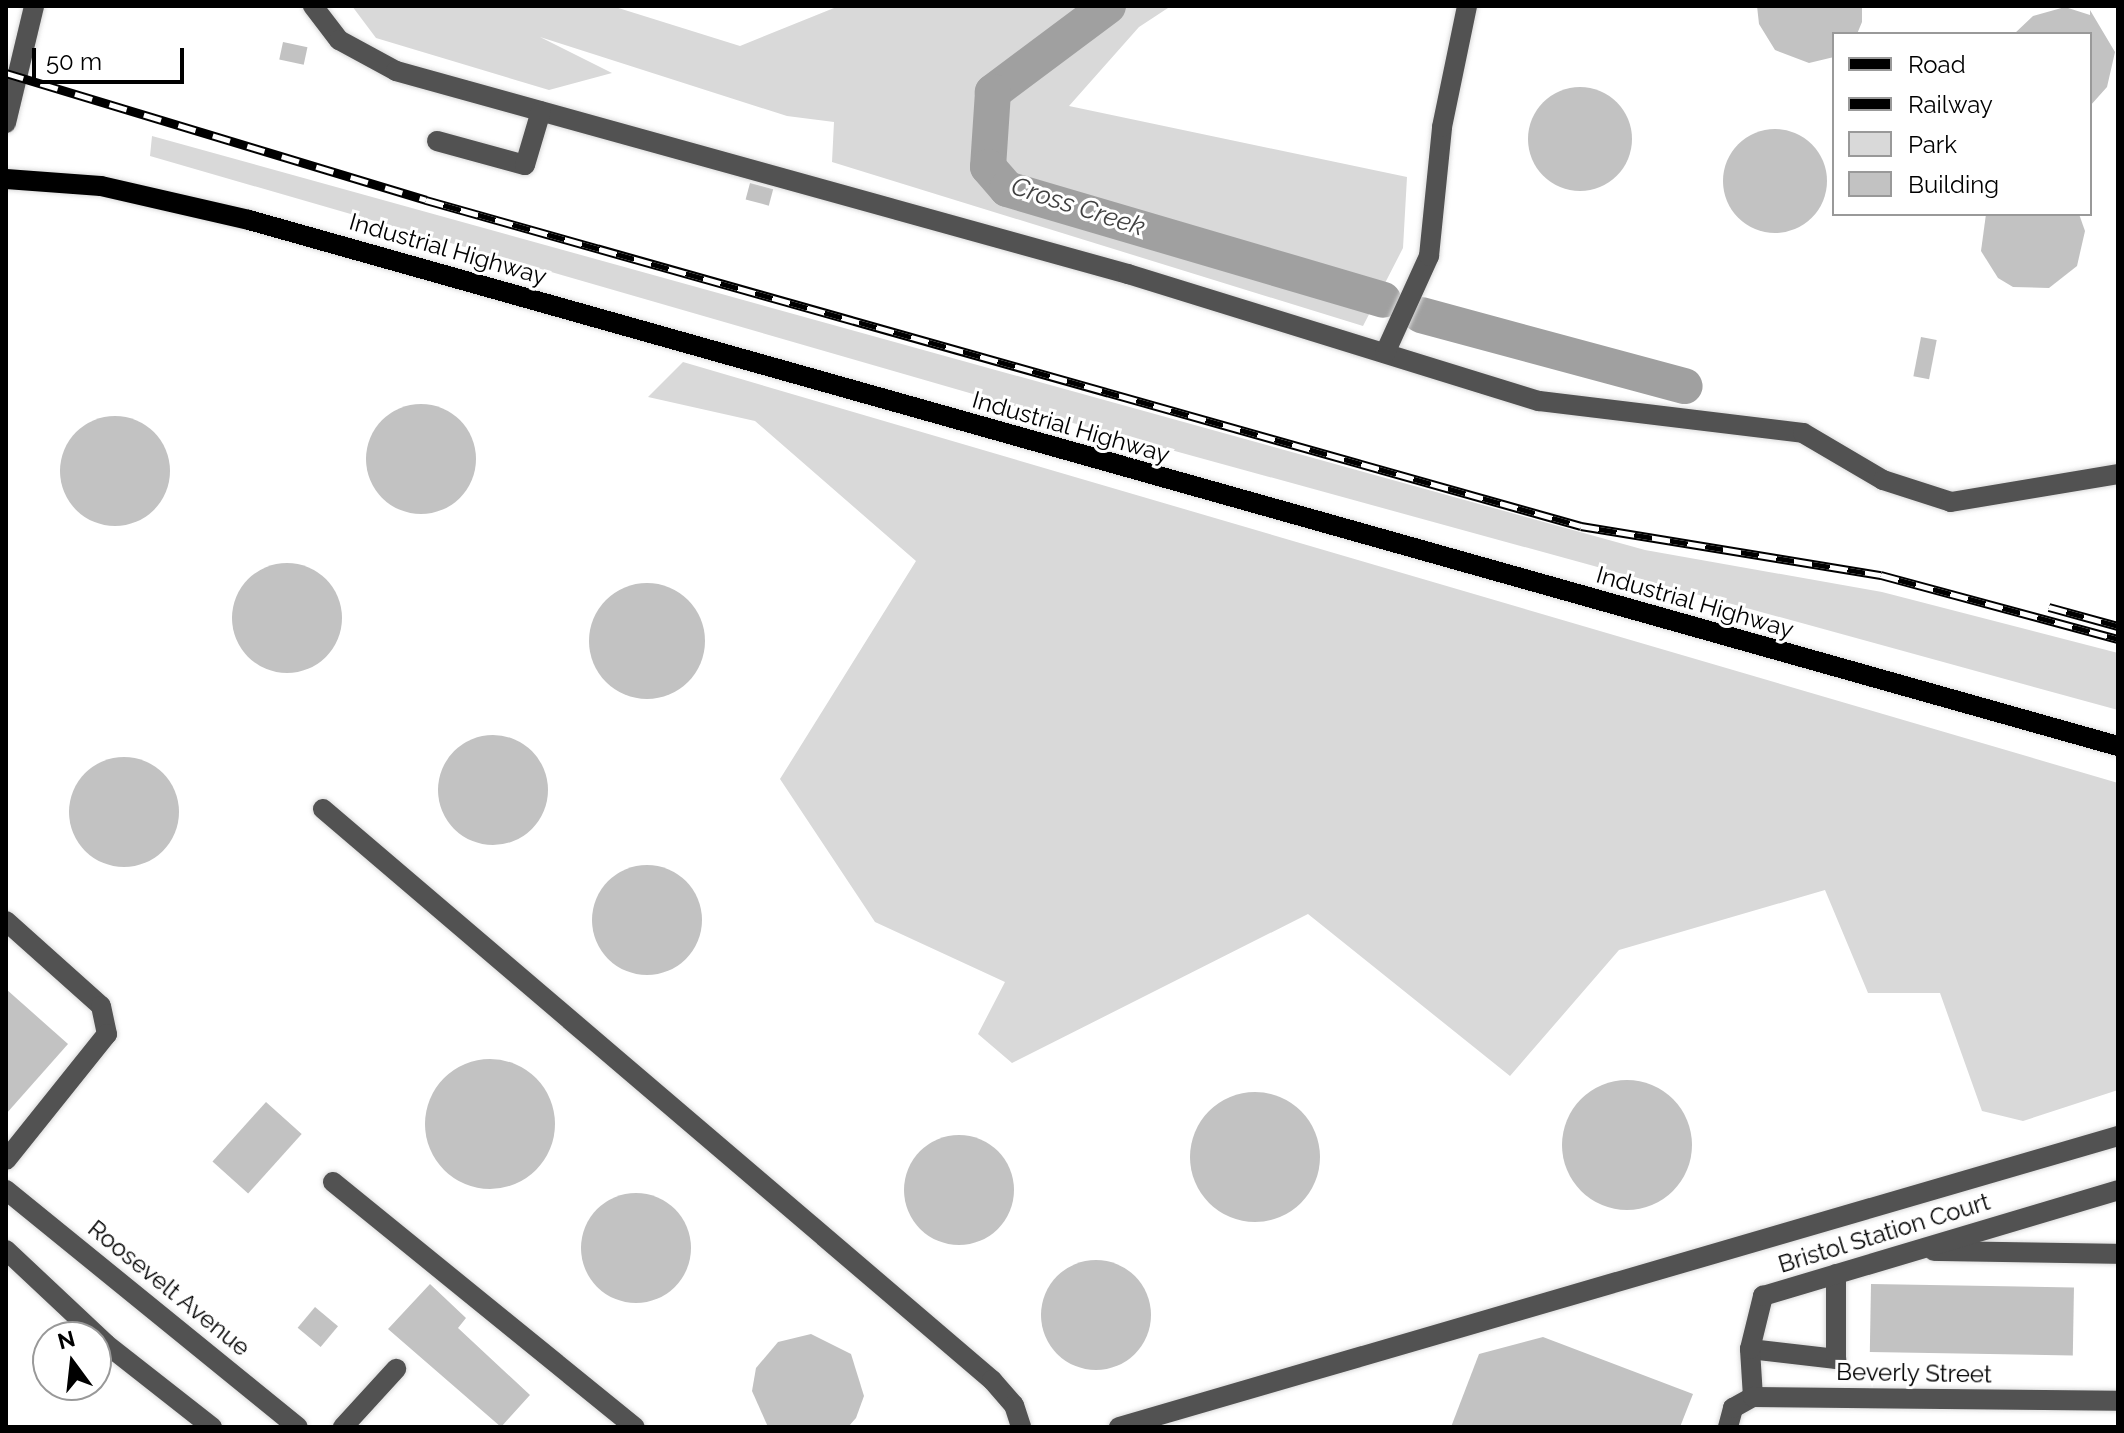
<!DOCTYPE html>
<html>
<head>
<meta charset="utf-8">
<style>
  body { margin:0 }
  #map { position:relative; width:2124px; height:1433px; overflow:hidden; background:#fff; font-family:Raleway,sans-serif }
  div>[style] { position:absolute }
  .green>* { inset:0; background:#d9d9d9 }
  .river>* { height:36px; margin:-18px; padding:0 18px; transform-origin:18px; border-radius:18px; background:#a0a0a0 }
  .building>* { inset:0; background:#c2c2c2; transform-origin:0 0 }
  .round { border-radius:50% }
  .roads { filter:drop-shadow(0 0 2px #dbdbdb) drop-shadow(0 0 2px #dbdbdb) }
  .minor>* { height:20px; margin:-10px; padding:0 10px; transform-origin:10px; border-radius:10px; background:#525252 }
  .major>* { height:20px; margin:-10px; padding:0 10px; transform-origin:10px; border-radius:10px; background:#000 }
  .rail>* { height:9px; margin-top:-4.5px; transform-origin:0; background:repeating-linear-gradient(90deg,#fff 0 18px,#000 0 36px); box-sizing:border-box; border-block:2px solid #000 }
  span { translate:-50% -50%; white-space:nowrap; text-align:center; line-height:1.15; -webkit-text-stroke:6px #fff; paint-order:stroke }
  .street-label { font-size:24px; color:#000 }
  .water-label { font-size:26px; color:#414141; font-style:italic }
  .frame { position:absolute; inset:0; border:8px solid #000; pointer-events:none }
  .legend { position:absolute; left:1832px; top:32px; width:260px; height:184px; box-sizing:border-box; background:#fff; border:2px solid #999; margin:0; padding:10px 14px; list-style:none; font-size:24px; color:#000 }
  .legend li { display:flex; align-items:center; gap:16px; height:40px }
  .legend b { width:40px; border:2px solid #999 }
  .north { position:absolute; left:32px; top:1321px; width:80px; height:80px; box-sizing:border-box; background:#fff; border:2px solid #999; border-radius:50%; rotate:345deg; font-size:22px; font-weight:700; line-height:32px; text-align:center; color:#000 }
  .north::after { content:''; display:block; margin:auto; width:28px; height:36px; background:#000; clip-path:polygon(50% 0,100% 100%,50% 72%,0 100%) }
  .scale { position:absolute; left:32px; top:48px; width:152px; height:36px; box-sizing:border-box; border:4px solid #000; border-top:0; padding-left:10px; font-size:24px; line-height:28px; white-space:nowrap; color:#000; -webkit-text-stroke:6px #fff; paint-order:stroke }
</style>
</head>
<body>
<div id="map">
  <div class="green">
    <i style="clip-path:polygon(352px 6px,612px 6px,740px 46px,839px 6px,1171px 6px,1139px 27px,1069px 106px,1407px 177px,1403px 248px,1363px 326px,832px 162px,834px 122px,787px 116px,540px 37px,612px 73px,549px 90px,376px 38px)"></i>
    <i style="clip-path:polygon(152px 136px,1645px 550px,1882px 592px,2118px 653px,2118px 710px,1073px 423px,150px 156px)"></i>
    <i style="clip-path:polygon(683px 362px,2118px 783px,2118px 1090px,2023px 1121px,1982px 1111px,1940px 993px,1868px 993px,1825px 890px,1619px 950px,1510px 1076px,1308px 914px,1012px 1063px,978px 1034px,1005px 982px,875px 922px,780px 779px,916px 561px,755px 421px,648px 397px)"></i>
  </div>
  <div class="river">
    <i style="left:1108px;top:6px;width:144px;rotate:143.2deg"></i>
    <i style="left:993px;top:92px;width:75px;rotate:93.8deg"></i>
    <i style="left:988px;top:167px;width:29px;rotate:49deg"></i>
    <i style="left:1007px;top:189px;width:392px;rotate:16.4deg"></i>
    <i style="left:1421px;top:315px;width:273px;rotate:15.1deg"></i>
  </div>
  <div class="building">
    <i style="clip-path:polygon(1757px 6px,1862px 6px,1862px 22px,1857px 34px,1834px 34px,1834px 57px,1809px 63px,1775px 50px,1759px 24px)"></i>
    <i style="clip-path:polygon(2065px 7px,2090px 15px,2090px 10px,2115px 52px,2107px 87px,2090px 106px,2090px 34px,2014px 34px,2033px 16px)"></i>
    <i style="left:283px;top:42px;width:25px;height:18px;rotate:12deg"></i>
    <i class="round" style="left:1528px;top:87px;width:104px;height:104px"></i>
    <i class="round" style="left:1723px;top:129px;width:104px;height:104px"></i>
    <i style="left:750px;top:183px;width:24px;height:17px;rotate:15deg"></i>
    <i style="clip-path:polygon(1986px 214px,2079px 214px,2085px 231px,2077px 266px,2049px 288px,2013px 287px,1998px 278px,1981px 251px)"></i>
    <i style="left:1921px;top:337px;width:16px;height:40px;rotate:11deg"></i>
    <i class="round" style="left:366px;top:404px;width:110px;height:110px"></i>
    <i class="round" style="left:60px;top:416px;width:110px;height:110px"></i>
    <i class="round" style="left:232px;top:563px;width:110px;height:110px"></i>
    <i class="round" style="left:589px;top:583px;width:116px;height:116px"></i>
    <i class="round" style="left:438px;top:735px;width:110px;height:110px"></i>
    <i class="round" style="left:69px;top:757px;width:110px;height:110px"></i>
    <i class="round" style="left:592px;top:865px;width:110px;height:110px"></i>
    <i style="clip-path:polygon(6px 989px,68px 1044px,6px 1114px)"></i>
    <i class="round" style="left:425px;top:1059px;width:130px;height:130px"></i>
    <i class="round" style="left:1562px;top:1080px;width:130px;height:130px"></i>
    <i class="round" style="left:1190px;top:1092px;width:130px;height:130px"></i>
    <i style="left:266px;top:1102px;width:48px;height:80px;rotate:42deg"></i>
    <i class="round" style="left:904px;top:1135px;width:110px;height:110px"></i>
    <i class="round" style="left:581px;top:1193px;width:110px;height:110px"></i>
    <i class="round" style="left:1041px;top:1260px;width:110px;height:110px"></i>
    <i style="clip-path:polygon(430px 1284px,466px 1318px,458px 1328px,530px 1395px,501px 1427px,388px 1329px)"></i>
    <i style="left:1871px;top:1284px;width:203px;height:68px;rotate:1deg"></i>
    <i style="left:315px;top:1307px;width:30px;height:27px;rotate:40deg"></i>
    <i style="clip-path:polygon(811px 1334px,851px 1354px,864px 1396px,856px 1418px,848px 1427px,768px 1427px,752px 1391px,756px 1368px,778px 1342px)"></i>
    <i style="clip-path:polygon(1543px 1337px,1693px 1394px,1680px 1427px,1451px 1427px,1479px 1354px)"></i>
  </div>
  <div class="roads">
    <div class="minor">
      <i style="left:313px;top:6px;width:43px;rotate:52.6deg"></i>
      <i style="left:339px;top:40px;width:65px;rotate:28.5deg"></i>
      <i style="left:396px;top:71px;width:760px;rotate:15.5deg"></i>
      <i style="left:1128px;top:274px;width:430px;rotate:17.2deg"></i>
      <i style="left:1539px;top:401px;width:266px;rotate:6.9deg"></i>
      <i style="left:1803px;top:433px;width:93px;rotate:30.4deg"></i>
      <i style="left:1883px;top:480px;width:71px;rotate:17.9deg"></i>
      <i style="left:1951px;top:502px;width:169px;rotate:-9.5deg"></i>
      <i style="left:6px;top:123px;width:120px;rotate:-76.5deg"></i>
      <i style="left:437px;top:141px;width:91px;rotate:15.3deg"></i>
      <i style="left:525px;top:165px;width:56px;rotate:-73.5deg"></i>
      <i style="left:1385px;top:353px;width:107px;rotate:-65.6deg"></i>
      <i style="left:1429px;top:256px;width:130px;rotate:-84.2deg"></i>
      <i style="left:1442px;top:127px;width:124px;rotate:-78.3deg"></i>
      <i style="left:323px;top:809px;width:880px;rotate:40.48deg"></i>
      <i style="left:992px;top:1380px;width:33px;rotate:49deg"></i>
      <i style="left:1014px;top:1405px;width:23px;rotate:72deg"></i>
      <i style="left:6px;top:921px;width:127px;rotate:41.8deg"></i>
      <i style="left:101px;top:1006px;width:29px;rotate:78deg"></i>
      <i style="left:107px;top:1034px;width:161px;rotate:128.7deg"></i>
      <i style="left:333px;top:1182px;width:389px;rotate:39.1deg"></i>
      <i style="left:6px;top:1190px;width:376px;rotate:39.1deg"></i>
      <i style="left:6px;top:1250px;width:137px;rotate:43.2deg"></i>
      <i style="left:106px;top:1344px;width:135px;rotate:38.1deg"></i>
      <i style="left:1934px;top:1251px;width:184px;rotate:0.9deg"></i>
      <i style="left:1750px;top:1349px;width:87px;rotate:6.6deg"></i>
      <i style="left:1836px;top:1359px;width:85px;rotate:-90deg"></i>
      <i style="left:1753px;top:1397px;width:48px;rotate:-93.6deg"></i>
      <i style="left:1750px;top:1349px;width:55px;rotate:-76.2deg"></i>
      <i style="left:1763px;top:1296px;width:370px;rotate:-16.6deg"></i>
      <i style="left:343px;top:1427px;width:79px;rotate:-47.6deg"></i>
      <i style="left:1119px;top:1427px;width:1041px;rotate:-16.24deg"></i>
      <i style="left:1728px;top:1427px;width:20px;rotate:-75deg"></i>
      <i style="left:1733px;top:1408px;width:23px;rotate:-29deg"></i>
      <i style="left:1753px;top:1397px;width:365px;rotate:0.6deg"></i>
    </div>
    <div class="major">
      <i style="left:6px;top:179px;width:95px;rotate:4.2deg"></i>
      <i style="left:101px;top:186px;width:152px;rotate:12.9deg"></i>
      <i style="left:249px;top:220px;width:1942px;rotate:15.72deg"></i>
    </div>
  </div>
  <div class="rail">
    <i style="left:6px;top:73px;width:439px;rotate:16.8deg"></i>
    <i style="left:426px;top:200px;width:1200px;rotate:15.76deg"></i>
    <i style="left:1581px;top:526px;width:304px;rotate:9.3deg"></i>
    <i style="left:1881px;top:575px;width:245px;rotate:15.1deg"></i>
    <i style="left:2049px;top:607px;width:72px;rotate:15.4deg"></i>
  </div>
  <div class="street-label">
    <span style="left:448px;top:249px;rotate:16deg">Industrial Highway</span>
    <span style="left:1071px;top:427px;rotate:16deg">Industrial Highway</span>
    <span style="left:1695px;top:602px;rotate:16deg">Industrial Highway</span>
    <span style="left:1884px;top:1233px;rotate:-17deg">Bristol Station Court</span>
    <span style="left:169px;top:1288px;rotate:39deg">Roosevelt Avenue</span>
    <span style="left:1914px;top:1373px;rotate:1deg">Beverly Street</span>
  </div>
  <div class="water-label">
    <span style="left:1078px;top:207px;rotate:18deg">Cross Creek</span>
  </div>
  <div class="frame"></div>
  <ul class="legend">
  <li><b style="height:10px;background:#000"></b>Road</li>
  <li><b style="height:10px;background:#000"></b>Railway</li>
  <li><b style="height:22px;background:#d9d9d9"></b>Park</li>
  <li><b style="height:22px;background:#c2c2c2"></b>Building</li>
  </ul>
  <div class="north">N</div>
  <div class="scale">50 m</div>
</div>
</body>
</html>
